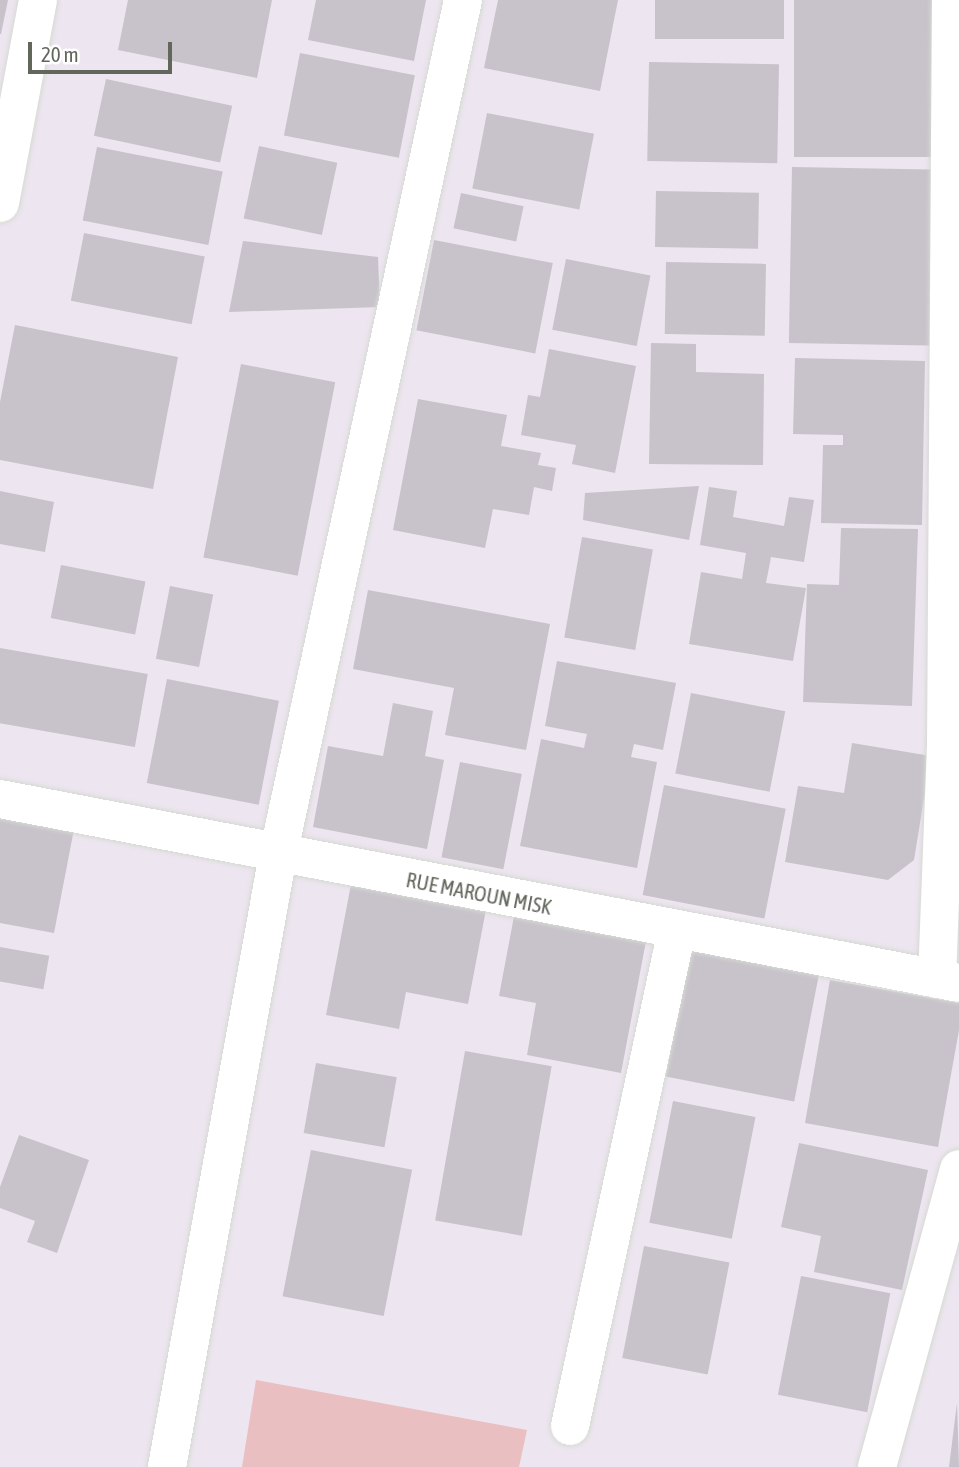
<!DOCTYPE html>
<html>
<head>
<meta charset="utf-8">
<style>
  body { margin:0 }
  #map { position:relative; width:959px; height:1467px; overflow:hidden; background:#ede5f0; font-family:"Asap Condensed",sans-serif }
  div>[style] { position:absolute }
  .green>* { inset:0; background:#eabfc2 }
  .building>* { inset:0; background:#c8c2cb; transform-origin:0 0 }
  .roads { filter:drop-shadow(0 0 2px #d5dad2) drop-shadow(0 0 2px #d5dad2) }
  .minor>* { height:38px; margin:-19px; padding:0 19px; transform-origin:19px; border-radius:19px; background:#fff }
  span { translate:-50% -50%; white-space:nowrap; text-align:center; line-height:1.15; -webkit-text-stroke:7px #fff; paint-order:stroke }
  .street-label { font-size:21px; color:#62675c }
  .scale { position:absolute; left:28px; top:42px; width:144px; height:32px; box-sizing:border-box; border:4px solid #62675c; border-top:0; padding-left:9px; font-size:21px; line-height:24px; white-space:nowrap; color:#62675c; -webkit-text-stroke:5px #fff; paint-order:stroke }
</style>
</head>
<body>
<div id="map">
  <div class="green">
    <i style="clip-path:polygon(256px 1380px,527px 1430px,519px 1467px,242px 1467px)"></i>
  </div>
  <div class="building">
    <i style="clip-path:polygon(0 0,8px 0,1px 34px,0 34px)"></i>
    <i style="clip-path:polygon(128px 0,272px 0,257px 78px,118px 50px)"></i>
    <i style="clip-path:polygon(316px 0,426px 0,414px 61px,308px 40px)"></i>
    <i style="clip-path:polygon(498px 0,618px 0,600px 91px,484px 68px)"></i>
    <i style="left:655px;top:0;width:129px;height:39px"></i>
    <i style="left:794px;top:0;width:150px;height:157px"></i>
    <i style="left:300px;top:53px;width:117px;height:84px;rotate:11deg"></i>
    <i style="left:649px;top:62px;width:130px;height:99px;rotate:1deg"></i>
    <i style="left:106px;top:79px;width:129px;height:58px;rotate:12deg"></i>
    <i style="left:487px;top:113px;width:109px;height:77px;rotate:11deg"></i>
    <i style="left:259px;top:146px;width:80px;height:74px;rotate:12deg"></i>
    <i style="left:97px;top:147px;width:128px;height:75px;rotate:11deg"></i>
    <i style="left:792px;top:167px;width:153px;height:176px;rotate:1deg"></i>
    <i style="left:656px;top:191px;width:103px;height:56px;rotate:1deg"></i>
    <i style="left:461px;top:193px;width:64px;height:36px;rotate:12deg"></i>
    <i style="left:84px;top:233px;width:123px;height:69px;rotate:11deg"></i>
    <i style="left:434px;top:240px;width:121px;height:92px;rotate:11deg"></i>
    <i style="clip-path:polygon(243px 241px,378px 257px,380px 307px,229px 312px)"></i>
    <i style="left:566px;top:259px;width:86px;height:72px;rotate:11deg"></i>
    <i style="left:666px;top:262px;width:100px;height:72px;rotate:1deg"></i>
    <i style="clip-path:polygon(15px 325px,178px 357px,153px 489px,0 460px,0 402px)"></i>
    <i style="clip-path:polygon(651px 343px,696px 344px,696px 372px,764px 374px,763px 465px,649px 464px)"></i>
    <i style="clip-path:polygon(549px 349px,636px 366px,615px 473px,572px 464px,576px 445px,521px 435px,528px 395px,540px 397px)"></i>
    <i style="clip-path:polygon(795px 358px,925px 361px,922px 525px,821px 523px,823px 445px,843px 445px,843px 435px,793px 434px)"></i>
    <i style="left:241px;top:364px;width:96px;height:197px;rotate:11deg"></i>
    <i style="clip-path:polygon(418px 399px,507px 415px,501px 446px,541px 453px,538px 465px,556px 468px,552px 491px,534px 487px,529px 515px,493px 509px,485px 548px,393px 530px)"></i>
    <i style="clip-path:polygon(699px 486px,689px 540px,583px 520px,585px 493px)"></i>
    <i style="clip-path:polygon(709px 487px,737px 491px,733px 517px,784px 526px,789px 497px,814px 500px,804px 562px,771px 557px,766px 583px,806px 588px,793px 661px,689px 644px,701px 572px,742px 579px,746px 553px,700px 545px)"></i>
    <i style="clip-path:polygon(0 491px,54px 502px,45px 552px,0 544px)"></i>
    <i style="clip-path:polygon(841px 528px,918px 529px,912px 706px,803px 702px,807px 584px,839px 585px)"></i>
    <i style="left:582px;top:537px;width:72px;height:102px;rotate:10deg"></i>
    <i style="left:61px;top:565px;width:86px;height:54px;rotate:11deg"></i>
    <i style="left:170px;top:586px;width:44px;height:74px;rotate:11deg"></i>
    <i style="clip-path:polygon(368px 590px,550px 624px,526px 750px,445px 735px,454px 688px,353px 669px)"></i>
    <i style="left:0;top:648px;width:150px;height:74px;rotate:10deg"></i>
    <i style="clip-path:polygon(557px 661px,676px 683px,663px 750px,634px 744px,631px 757px,657px 762px,637px 868px,520px 846px,541px 739px,584px 748px,587px 734px,545px 726px)"></i>
    <i style="left:167px;top:679px;width:114px;height:106px;rotate:11deg"></i>
    <i style="left:691px;top:693px;width:96px;height:82px;rotate:11deg"></i>
    <i style="clip-path:polygon(393px 703px,433px 711px,425px 756px,444px 760px,427px 849px,313px 827px,328px 746px,383px 756px)"></i>
    <i style="clip-path:polygon(852px 743px,931px 756px,914px 860px,888px 880px,785px 862px,798px 786px,844px 793px)"></i>
    <i style="left:460px;top:762px;width:63px;height:97px;rotate:11deg"></i>
    <i style="left:664px;top:785px;width:124px;height:112px;rotate:11deg"></i>
    <i style="clip-path:polygon(0 809px,75px 824px,54px 933px,0 923px)"></i>
    <i style="clip-path:polygon(353px 874px,488px 899px,468px 1004px,406px 992px,399px 1029px,326px 1015px)"></i>
    <i style="clip-path:polygon(515px 911px,647px 936px,621px 1073px,527px 1055px,536px 1003px,499px 996px)"></i>
    <i style="left:691px;top:946px;width:131px;height:133px;rotate:11deg"></i>
    <i style="left:0;top:947px;width:50px;height:34px;rotate:10deg"></i>
    <i style="clip-path:polygon(830px 980px,959px 1003px,959px 1030px,938px 1147px,805px 1123px)"></i>
    <i style="left:465px;top:1051px;width:88px;height:172px;rotate:10deg"></i>
    <i style="left:316px;top:1063px;width:82px;height:71px;rotate:10deg"></i>
    <i style="left:673px;top:1101px;width:84px;height:124px;rotate:11deg"></i>
    <i style="clip-path:polygon(19px 1135px,89px 1160px,57px 1253px,27px 1242px,35px 1221px,0 1208px,0 1187px)"></i>
    <i style="clip-path:polygon(799px 1143px,928px 1170px,902px 1290px,814px 1272px,821px 1236px,781px 1227px)"></i>
    <i style="left:311px;top:1150px;width:103px;height:149px;rotate:11deg"></i>
    <i style="left:644px;top:1246px;width:87px;height:114px;rotate:11deg"></i>
    <i style="left:801px;top:1276px;width:91px;height:121px;rotate:11deg"></i>
    <i style="clip-path:polygon(957px 1403px,959px 1467px,949px 1467px)"></i>
  </div>
  <div class="roads">
    <div class="minor">
      <i style="left:0;top:203px;width:207px;rotate:-79.4deg"></i>
      <i style="left:0;top:799px;width:976px;rotate:10.86deg"></i>
      <i style="left:937px;top:979px;width:232px;rotate:-87.8deg"></i>
      <i style="left:946px;top:747px;width:747px;rotate:-89.62deg"></i>
      <i style="left:570px;top:1426px;width:507px;rotate:-77.83deg"></i>
      <i style="left:167px;top:1467px;width:622px;rotate:-79.72deg"></i>
      <i style="left:278px;top:855px;width:875px;rotate:-77.79deg"></i>
      <i style="left:877px;top:1467px;width:309px;rotate:-74.6deg"></i>
    </div>
  </div>
  <div class="street-label">
    <span style="left:479px;top:893px;rotate:11deg">RUE MAROUN MISK</span>
  </div>
  <div class="scale">20 m</div>
</div>
</body>
</html>
